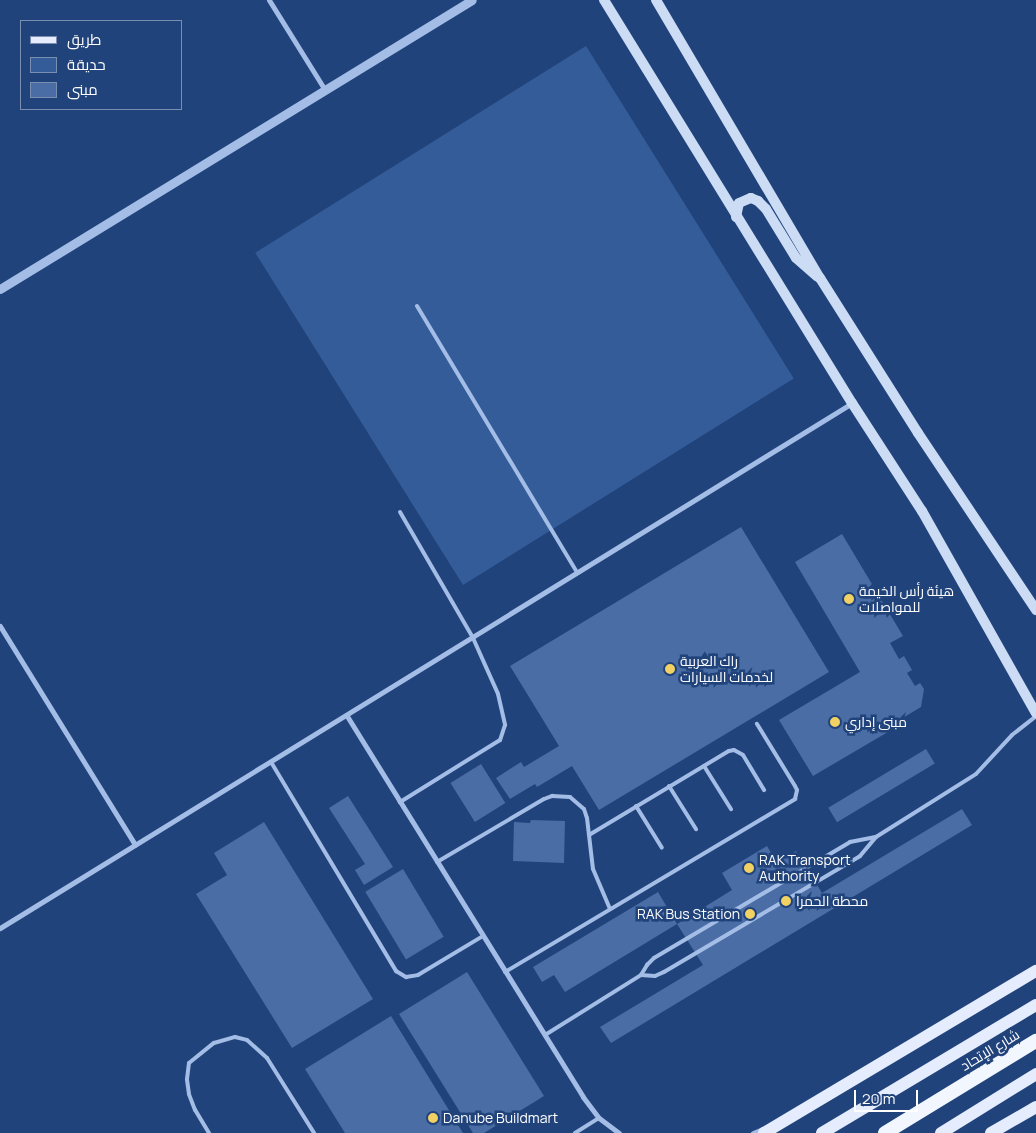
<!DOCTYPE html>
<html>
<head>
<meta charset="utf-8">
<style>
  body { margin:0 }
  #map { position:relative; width:1036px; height:1133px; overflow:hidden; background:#21437b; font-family:Manrope,Cairo,sans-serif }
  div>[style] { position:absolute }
  .green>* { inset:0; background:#345c99; transform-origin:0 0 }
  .building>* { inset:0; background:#496da4; transform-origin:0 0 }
  .service>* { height:4px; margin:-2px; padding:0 2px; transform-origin:2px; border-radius:2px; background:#a3bde6 }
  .minor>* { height:5px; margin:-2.5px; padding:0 2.5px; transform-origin:2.5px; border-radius:2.5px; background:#a3bde6 }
  .tertiary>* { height:9px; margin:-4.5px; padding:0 4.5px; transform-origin:4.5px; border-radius:4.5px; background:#a3bde6 }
  .secondary>* { height:10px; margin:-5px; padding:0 5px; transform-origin:5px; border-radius:5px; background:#cddcf5 }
  .primary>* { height:12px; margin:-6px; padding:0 6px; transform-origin:6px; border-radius:6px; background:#e4ecfd }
  .trunk>* { height:14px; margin:-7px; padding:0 7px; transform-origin:7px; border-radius:7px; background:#f2f6fe }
  .dots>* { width:14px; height:14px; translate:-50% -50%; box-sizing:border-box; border:2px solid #21437b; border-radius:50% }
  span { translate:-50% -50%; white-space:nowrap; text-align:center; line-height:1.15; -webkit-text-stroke:5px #21437b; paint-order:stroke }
  .poi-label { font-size:14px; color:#fff }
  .left { translate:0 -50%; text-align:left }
  .right { translate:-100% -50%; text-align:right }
  .street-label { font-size:14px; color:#fff }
  .legend { position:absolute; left:20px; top:20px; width:162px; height:90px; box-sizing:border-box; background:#21437b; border:1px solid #7a8eb0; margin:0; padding:6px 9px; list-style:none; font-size:15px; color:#fff }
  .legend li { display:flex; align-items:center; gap:10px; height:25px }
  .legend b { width:25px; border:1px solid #7a8eb0 }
  .scale { position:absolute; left:854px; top:1090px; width:64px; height:22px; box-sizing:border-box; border:2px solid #fff; border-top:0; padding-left:6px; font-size:15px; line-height:18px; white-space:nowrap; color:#fff; -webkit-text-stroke:4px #21437b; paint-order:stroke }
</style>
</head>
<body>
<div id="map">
  <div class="green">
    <i style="left:586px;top:46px;width:392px;height:390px;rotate:58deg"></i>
  </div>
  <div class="building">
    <i style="clip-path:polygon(741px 527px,829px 672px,599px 810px,572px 766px,537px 787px,535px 784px,510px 799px,496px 778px,521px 762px,524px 767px,559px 746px,510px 666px)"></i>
    <i style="clip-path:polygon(842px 534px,903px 636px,890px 643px,899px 659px,904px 656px,912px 670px,907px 673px,915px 686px,920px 683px,924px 689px,921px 707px,891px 725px,893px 729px,813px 776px,779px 720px,860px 672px,795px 562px)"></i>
    <i style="left:926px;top:749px;width:17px;height:114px;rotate:59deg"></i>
    <i style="left:481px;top:764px;width:46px;height:36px;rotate:58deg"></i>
    <i style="clip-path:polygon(348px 796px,393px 867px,364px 885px,355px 870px,365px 864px,329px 808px)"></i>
    <i style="clip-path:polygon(962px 809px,972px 825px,611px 1043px,600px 1027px,703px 965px,677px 924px,565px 992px,554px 975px,542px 982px,533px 967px,658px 892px,677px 924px,732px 890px,722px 873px,767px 846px,777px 863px,796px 851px,822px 893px)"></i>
    <i style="clip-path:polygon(531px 820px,565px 821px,564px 863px,513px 861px,514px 822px,530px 823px)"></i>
    <i style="clip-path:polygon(264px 822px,373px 999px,292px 1048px,196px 894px,227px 875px,214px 853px)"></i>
    <i style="left:403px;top:869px;width:79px;height:44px;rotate:59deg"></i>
    <i style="clip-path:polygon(467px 972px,544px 1096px,484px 1133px,473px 1133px,399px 1014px)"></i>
    <i style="clip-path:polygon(391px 1016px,463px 1133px,345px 1133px,305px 1069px)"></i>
  </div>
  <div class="service">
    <i style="left:417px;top:306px;width:310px;rotate:59deg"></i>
    <i style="left:400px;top:512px;width:146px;rotate:59.9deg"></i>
    <i style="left:473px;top:638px;width:61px;rotate:65.9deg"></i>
    <i style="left:498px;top:694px;width:32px;rotate:77deg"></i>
    <i style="left:505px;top:725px;width:16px;rotate:108deg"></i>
    <i style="left:500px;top:740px;width:118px;rotate:148.2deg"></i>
    <i style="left:271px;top:762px;width:244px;rotate:59.1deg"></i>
    <i style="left:396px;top:971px;width:12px;rotate:31deg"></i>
    <i style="left:406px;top:977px;width:12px;rotate:-9deg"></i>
    <i style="left:418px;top:975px;width:76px;rotate:-31deg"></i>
    <i style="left:704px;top:766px;width:51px;rotate:57.9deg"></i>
    <i style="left:669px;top:786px;width:51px;rotate:57.9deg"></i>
    <i style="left:636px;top:806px;width:49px;rotate:58.2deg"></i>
    <i style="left:589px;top:835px;width:163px;rotate:-31deg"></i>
    <i style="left:729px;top:751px;width:5px;rotate:-11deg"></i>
    <i style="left:734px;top:750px;width:10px;rotate:29deg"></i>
    <i style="left:743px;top:755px;width:41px;rotate:59deg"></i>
    <i style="left:437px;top:862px;width:124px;rotate:-30.5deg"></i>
    <i style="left:544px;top:799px;width:9px;rotate:-21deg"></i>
    <i style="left:552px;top:796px;width:18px;rotate:3deg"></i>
    <i style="left:570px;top:797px;width:18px;rotate:41deg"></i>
    <i style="left:584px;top:809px;width:9px;rotate:72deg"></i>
    <i style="left:587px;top:818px;width:51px;rotate:83.3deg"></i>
    <i style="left:593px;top:869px;width:43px;rotate:67deg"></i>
    <i style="left:505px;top:972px;width:338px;rotate:-30.8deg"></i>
    <i style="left:795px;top:799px;width:9px;rotate:-77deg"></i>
    <i style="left:797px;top:790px;width:4px;rotate:-117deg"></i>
    <i style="left:795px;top:786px;width:73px;rotate:-121.5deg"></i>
    <i style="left:641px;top:975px;width:14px;rotate:4deg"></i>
    <i style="left:655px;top:976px;width:10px;rotate:-24deg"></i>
    <i style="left:664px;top:972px;width:228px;rotate:-30.6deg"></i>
    <i style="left:860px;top:856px;width:25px;rotate:-50deg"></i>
    <i style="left:545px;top:1035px;width:113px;rotate:-32deg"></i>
    <i style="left:641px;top:975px;width:12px;rotate:-59deg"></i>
    <i style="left:647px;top:965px;width:10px;rotate:-45deg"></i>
    <i style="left:654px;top:958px;width:228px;rotate:-30.6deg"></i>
    <i style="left:850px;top:842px;width:26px;rotate:-11deg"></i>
    <i style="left:876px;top:837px;width:118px;rotate:-32.2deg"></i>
    <i style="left:976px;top:774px;width:53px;rotate:-47.3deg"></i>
    <i style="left:1012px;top:735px;width:31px;rotate:-38deg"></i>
    <i style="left:209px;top:1133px;width:27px;rotate:-121deg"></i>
    <i style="left:195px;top:1110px;width:17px;rotate:-111deg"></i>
    <i style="left:189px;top:1094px;width:15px;rotate:-98deg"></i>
    <i style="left:187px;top:1079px;width:16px;rotate:-83deg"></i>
    <i style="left:189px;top:1063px;width:32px;rotate:-39deg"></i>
    <i style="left:214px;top:1043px;width:22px;rotate:-16deg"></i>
    <i style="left:235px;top:1037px;width:12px;rotate:14deg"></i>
    <i style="left:247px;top:1040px;width:27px;rotate:42deg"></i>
    <i style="left:267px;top:1058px;width:89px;rotate:57.9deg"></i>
    <i style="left:575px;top:1133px;width:28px;rotate:-32deg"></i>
  </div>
  <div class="minor">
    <i style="left:269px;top:0;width:106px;rotate:58.1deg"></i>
    <i style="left:0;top:626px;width:257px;rotate:58.3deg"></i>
    <i style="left:347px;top:716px;width:448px;rotate:58.2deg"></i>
    <i style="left:583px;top:1097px;width:26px;rotate:53deg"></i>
    <i style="left:599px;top:1118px;width:25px;rotate:37deg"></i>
    <i style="left:0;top:928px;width:1001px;rotate:-31.64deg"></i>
    <i style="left:753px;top:1133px;width:11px;rotate:-22deg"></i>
  </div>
  <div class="tertiary">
    <i style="left:0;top:289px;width:553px;rotate:-31.48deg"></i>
  </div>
  <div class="secondary">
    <i style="left:604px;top:0;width:473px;rotate:58.4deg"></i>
    <i style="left:852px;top:403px;width:129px;rotate:57.1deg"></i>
    <i style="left:922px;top:511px;width:232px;rotate:60.6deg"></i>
    <i style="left:656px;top:0;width:323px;rotate:59.5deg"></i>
    <i style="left:820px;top:278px;width:183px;rotate:57.7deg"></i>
    <i style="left:918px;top:433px;width:213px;rotate:56.3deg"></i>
    <i style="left:736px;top:217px;width:14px;rotate:-78deg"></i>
    <i style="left:739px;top:203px;width:13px;rotate:-23deg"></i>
    <i style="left:751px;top:198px;width:8px;rotate:23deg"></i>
    <i style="left:758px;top:201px;width:11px;rotate:45deg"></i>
    <i style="left:766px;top:209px;width:57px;rotate:58.5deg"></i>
    <i style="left:796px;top:258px;width:28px;rotate:41deg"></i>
  </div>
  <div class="primary">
    <i style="left:764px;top:1133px;width:317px;rotate:-30.8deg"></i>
    <i style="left:822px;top:1133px;width:249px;rotate:-30.9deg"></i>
    <i style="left:941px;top:1133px;width:112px;rotate:-31.8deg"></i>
    <i style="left:991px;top:1133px;width:52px;rotate:-30deg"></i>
  </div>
  <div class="trunk">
    <i style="left:885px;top:1133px;width:177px;rotate:-31.4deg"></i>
  </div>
  <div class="dots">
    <i style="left:849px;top:599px;background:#f2d164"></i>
    <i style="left:670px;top:669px;background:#f2d164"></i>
    <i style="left:835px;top:722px;background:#f2d164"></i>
    <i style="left:749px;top:868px;background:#f2d164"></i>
    <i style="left:786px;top:901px;background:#f2d164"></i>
    <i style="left:750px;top:914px;background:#f2d164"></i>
    <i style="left:433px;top:1118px;background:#f2d164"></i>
  </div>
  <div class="poi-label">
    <span class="left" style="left:859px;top:599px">هيئة رأس الخيمة<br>للمواصلات</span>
    <span class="left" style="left:680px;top:669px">راك العربية<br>لخدمات السيارات</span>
    <span class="left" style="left:845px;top:722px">مبنى إداري</span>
    <span class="left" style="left:759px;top:868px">RAK Transport<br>Authority</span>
    <span class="left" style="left:796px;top:901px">محطة الحمرا</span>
    <span class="right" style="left:740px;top:914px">RAK Bus Station</span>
    <span class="left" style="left:443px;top:1118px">Danube Buildmart</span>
  </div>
  <div class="street-label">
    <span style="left:990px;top:1050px;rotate:-31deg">شارع الإتحاد</span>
  </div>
  <ul class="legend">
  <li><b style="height:6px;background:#e4ecfd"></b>طريق</li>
  <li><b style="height:14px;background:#345c99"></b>حديقة</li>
  <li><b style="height:14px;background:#496da4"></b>مبنى</li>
  </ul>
  <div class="scale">20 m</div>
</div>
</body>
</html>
